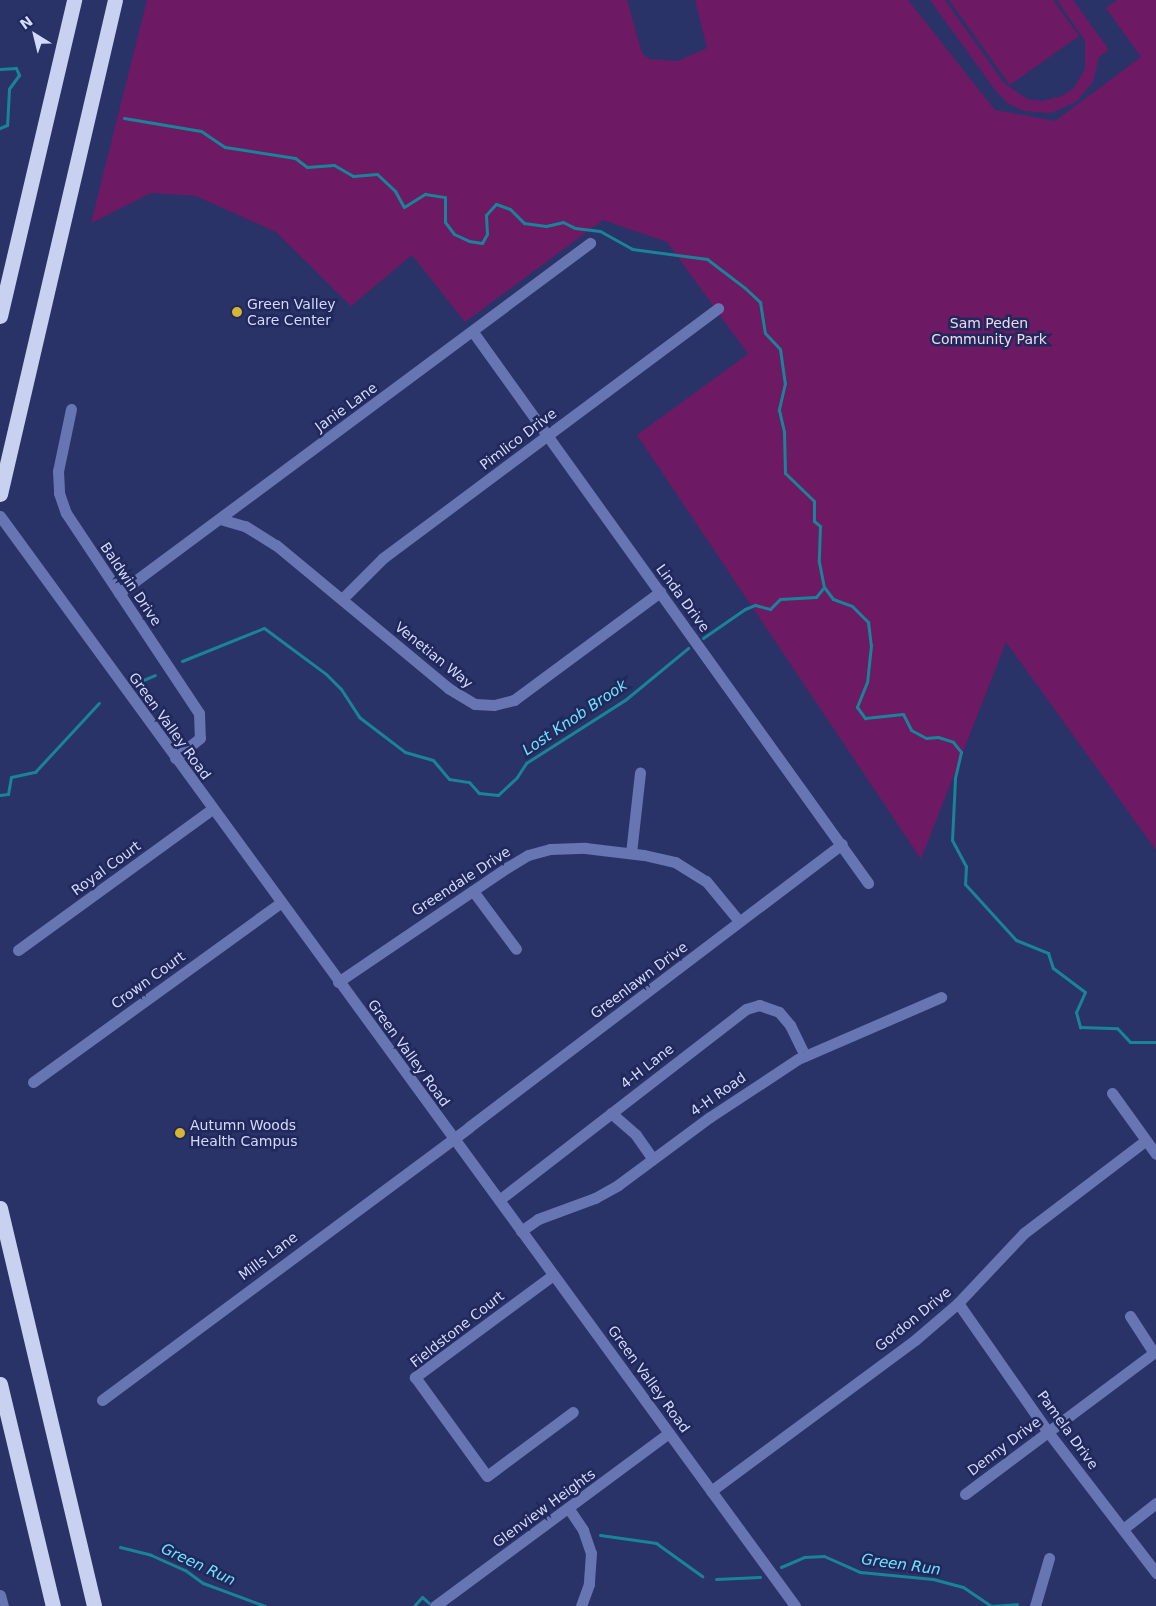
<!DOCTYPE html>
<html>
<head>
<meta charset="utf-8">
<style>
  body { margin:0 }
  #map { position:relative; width:1156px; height:1606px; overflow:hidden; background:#2a3367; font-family:"DejaVu Sans",sans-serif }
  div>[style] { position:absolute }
  .green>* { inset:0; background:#6e1963 }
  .stream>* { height:3px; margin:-1.5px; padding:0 1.5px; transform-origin:1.5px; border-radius:1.5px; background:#198498 }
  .minor>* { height:11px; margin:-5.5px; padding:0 5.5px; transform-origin:5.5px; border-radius:5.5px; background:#6875b3 }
  .highway>* { height:15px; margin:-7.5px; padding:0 7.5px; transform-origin:7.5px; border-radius:7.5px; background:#c9d1f0 }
  .dots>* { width:14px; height:14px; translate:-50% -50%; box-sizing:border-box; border:2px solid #21285b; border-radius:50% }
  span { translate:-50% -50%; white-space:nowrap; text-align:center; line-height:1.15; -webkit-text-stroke:5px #21285b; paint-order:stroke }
  .poi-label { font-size:14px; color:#d2dbfc }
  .left { translate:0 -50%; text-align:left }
  .park-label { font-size:14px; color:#f1d8eb }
  .street-label { font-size:14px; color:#d2dbfc }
  .water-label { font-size:15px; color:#6ee4fe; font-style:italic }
  .north { position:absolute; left:10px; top:10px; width:50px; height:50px; -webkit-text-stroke:4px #21285b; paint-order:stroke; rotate:324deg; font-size:14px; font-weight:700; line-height:20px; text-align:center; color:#d2dbfc }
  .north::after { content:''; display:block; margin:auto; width:18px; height:22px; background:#d2dbfc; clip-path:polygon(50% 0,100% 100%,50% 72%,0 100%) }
</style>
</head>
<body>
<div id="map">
  <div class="green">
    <i style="clip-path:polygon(147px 0,627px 0,642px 53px,649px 59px,678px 61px,707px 48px,695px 0,908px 0,995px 110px,1055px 121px,1141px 57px,1106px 8px,1117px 0,1156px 0,1156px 850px,1006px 642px,921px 859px,637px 435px,748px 354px,667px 242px,603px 220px,465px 322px,412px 255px,351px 306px,276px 232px,196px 196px,151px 193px,91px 223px)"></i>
    <i style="clip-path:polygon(930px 0,945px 0,1004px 83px,1027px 99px,1042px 101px,1062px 96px,1074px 88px,1085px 69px,1085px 41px,1057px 0,1073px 0,1109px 50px,1099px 57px,1093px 82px,1076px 102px,1051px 113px,1024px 111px,1007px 103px,995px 90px)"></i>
    <i style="clip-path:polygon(949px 0,1053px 0,1079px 36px,1010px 85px)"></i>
  </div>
  <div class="stream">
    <i style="left:0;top:69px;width:16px;rotate:-4deg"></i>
    <i style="left:16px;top:68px;width:8px;rotate:67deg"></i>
    <i style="left:19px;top:75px;width:17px;rotate:126deg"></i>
    <i style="left:9px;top:89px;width:36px;rotate:93deg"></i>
    <i style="left:7px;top:125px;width:8px;rotate:157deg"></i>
    <i style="left:124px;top:118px;width:78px;rotate:9.6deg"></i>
    <i style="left:201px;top:131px;width:29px;rotate:34deg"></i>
    <i style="left:225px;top:147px;width:71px;rotate:8.9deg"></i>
    <i style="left:295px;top:158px;width:15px;rotate:37deg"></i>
    <i style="left:307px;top:167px;width:27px;rotate:-4deg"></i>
    <i style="left:334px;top:165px;width:22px;rotate:30deg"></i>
    <i style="left:353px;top:176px;width:24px;rotate:-5deg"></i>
    <i style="left:377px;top:174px;width:25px;rotate:43deg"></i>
    <i style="left:395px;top:191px;width:18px;rotate:61deg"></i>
    <i style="left:404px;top:207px;width:25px;rotate:-32deg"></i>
    <i style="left:425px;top:194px;width:20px;rotate:9deg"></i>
    <i style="left:445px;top:197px;width:25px;rotate:90deg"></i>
    <i style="left:445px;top:222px;width:15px;rotate:53deg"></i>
    <i style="left:454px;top:234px;width:17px;rotate:25deg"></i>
    <i style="left:469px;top:241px;width:13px;rotate:9deg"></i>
    <i style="left:482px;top:243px;width:10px;rotate:-61deg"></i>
    <i style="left:487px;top:234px;width:19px;rotate:-93deg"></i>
    <i style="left:486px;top:215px;width:15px;rotate:-48deg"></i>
    <i style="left:496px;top:204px;width:15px;rotate:20deg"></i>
    <i style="left:510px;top:209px;width:20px;rotate:45deg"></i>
    <i style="left:524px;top:223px;width:22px;rotate:8deg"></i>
    <i style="left:546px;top:226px;width:17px;rotate:-13deg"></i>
    <i style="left:563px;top:222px;width:13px;rotate:27deg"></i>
    <i style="left:575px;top:228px;width:25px;rotate:7deg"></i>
    <i style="left:600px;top:231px;width:37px;rotate:29deg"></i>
    <i style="left:632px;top:249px;width:76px;rotate:7.6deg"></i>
    <i style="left:707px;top:259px;width:48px;rotate:37.3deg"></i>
    <i style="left:745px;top:288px;width:21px;rotate:43deg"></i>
    <i style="left:760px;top:302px;width:31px;rotate:81deg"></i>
    <i style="left:765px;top:333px;width:22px;rotate:47deg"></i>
    <i style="left:780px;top:349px;width:34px;rotate:82deg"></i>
    <i style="left:785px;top:383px;width:28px;rotate:103deg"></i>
    <i style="left:779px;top:410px;width:23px;rotate:77deg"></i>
    <i style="left:784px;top:432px;width:41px;rotate:88.6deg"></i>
    <i style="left:785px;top:473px;width:40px;rotate:44deg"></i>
    <i style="left:814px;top:501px;width:20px;rotate:90deg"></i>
    <i style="left:814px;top:521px;width:8px;rotate:40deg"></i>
    <i style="left:820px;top:526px;width:36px;rotate:92deg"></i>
    <i style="left:819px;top:562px;width:25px;rotate:79deg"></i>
    <i style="left:824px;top:587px;width:15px;rotate:53deg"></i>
    <i style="left:833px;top:599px;width:20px;rotate:20deg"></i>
    <i style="left:852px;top:606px;width:23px;rotate:45deg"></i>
    <i style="left:868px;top:622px;width:23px;rotate:83deg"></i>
    <i style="left:871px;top:645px;width:37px;rotate:96deg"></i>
    <i style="left:867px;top:682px;width:27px;rotate:112deg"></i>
    <i style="left:857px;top:707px;width:14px;rotate:54deg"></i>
    <i style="left:865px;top:718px;width:38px;rotate:-6deg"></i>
    <i style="left:903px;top:714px;width:18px;rotate:63deg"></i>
    <i style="left:911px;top:730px;width:17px;rotate:28deg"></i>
    <i style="left:926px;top:738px;width:12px;rotate:-5deg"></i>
    <i style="left:938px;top:737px;width:16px;rotate:18deg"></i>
    <i style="left:953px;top:742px;width:13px;rotate:51deg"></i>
    <i style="left:961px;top:752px;width:28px;rotate:103deg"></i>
    <i style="left:955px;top:779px;width:61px;rotate:92.8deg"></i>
    <i style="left:952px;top:840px;width:30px;rotate:62deg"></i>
    <i style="left:966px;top:866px;width:18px;rotate:93deg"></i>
    <i style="left:965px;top:884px;width:76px;rotate:47.7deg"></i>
    <i style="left:1016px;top:940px;width:35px;rotate:22deg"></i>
    <i style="left:1048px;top:953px;width:16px;rotate:72deg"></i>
    <i style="left:1053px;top:968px;width:40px;rotate:37deg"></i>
    <i style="left:1085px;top:992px;width:22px;rotate:114deg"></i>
    <i style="left:1076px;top:1012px;width:16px;rotate:75deg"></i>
    <i style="left:1080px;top:1027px;width:37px;rotate:2deg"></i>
    <i style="left:1117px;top:1028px;width:19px;rotate:47deg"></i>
    <i style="left:1130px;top:1042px;width:26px"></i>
    <i style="left:703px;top:638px;width:51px;rotate:-34.6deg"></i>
    <i style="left:745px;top:609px;width:11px;rotate:-22deg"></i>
    <i style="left:755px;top:605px;width:16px;rotate:15deg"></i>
    <i style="left:770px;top:609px;width:14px;rotate:-45deg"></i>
    <i style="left:780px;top:599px;width:36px;rotate:-3deg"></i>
    <i style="left:816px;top:597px;width:13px;rotate:-51deg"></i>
    <i style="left:182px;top:661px;width:88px;rotate:-21.9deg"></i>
    <i style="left:264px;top:628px;width:77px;rotate:36.6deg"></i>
    <i style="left:326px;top:674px;width:21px;rotate:45deg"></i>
    <i style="left:341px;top:689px;width:33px;rotate:57deg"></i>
    <i style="left:359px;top:717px;width:58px;rotate:37.3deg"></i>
    <i style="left:405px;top:752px;width:29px;rotate:16deg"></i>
    <i style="left:433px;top:760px;width:25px;rotate:50deg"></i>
    <i style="left:449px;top:779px;width:20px;rotate:9deg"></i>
    <i style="left:469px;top:782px;width:15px;rotate:48deg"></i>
    <i style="left:479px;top:793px;width:19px;rotate:6deg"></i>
    <i style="left:498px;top:795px;width:26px;rotate:-43deg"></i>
    <i style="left:517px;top:777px;width:17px;rotate:-57deg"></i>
    <i style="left:526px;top:763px;width:117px;rotate:-32.5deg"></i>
    <i style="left:625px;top:700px;width:82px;rotate:-39.5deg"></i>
    <i style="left:141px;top:681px;width:15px;rotate:-23deg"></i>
    <i style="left:0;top:795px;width:8px;rotate:-7deg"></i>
    <i style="left:8px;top:794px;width:17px;rotate:-80deg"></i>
    <i style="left:11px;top:777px;width:25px;rotate:-12deg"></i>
    <i style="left:35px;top:772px;width:94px;rotate:-47.2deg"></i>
    <i style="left:600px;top:1535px;width:57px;rotate:8.1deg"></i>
    <i style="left:656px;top:1543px;width:57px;rotate:35.7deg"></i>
    <i style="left:120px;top:1547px;width:32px;rotate:14deg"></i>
    <i style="left:151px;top:1555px;width:37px;rotate:24deg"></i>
    <i style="left:185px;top:1570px;width:22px;rotate:36deg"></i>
    <i style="left:203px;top:1583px;width:66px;rotate:20.4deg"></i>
    <i style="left:781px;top:1567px;width:25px;rotate:-23deg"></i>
    <i style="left:804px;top:1557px;width:20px;rotate:-3deg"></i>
    <i style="left:824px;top:1556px;width:39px;rotate:24deg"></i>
    <i style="left:860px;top:1572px;width:73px;rotate:5.5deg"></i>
    <i style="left:933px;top:1579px;width:31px;rotate:15deg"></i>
    <i style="left:963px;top:1587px;width:34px;rotate:34deg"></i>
    <i style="left:991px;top:1606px;width:26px;rotate:-4deg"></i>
    <i style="left:716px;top:1579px;width:44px;rotate:-2.6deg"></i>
    <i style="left:414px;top:1606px;width:12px;rotate:-48deg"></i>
    <i style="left:422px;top:1597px;width:9px;rotate:41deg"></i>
  </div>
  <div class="minor">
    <i style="left:473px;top:332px;width:678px;rotate:54.36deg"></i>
    <i style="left:71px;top:409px;width:63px;rotate:101.8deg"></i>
    <i style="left:58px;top:471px;width:22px;rotate:87deg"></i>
    <i style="left:59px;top:493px;width:21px;rotate:71deg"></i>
    <i style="left:66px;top:513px;width:240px;rotate:56.4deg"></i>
    <i style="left:199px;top:713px;width:25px;rotate:88deg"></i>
    <i style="left:200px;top:738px;width:32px;rotate:141deg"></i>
    <i style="left:0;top:516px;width:1349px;rotate:53.89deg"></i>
    <i style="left:220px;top:519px;width:26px;rotate:16deg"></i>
    <i style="left:245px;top:526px;width:36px;rotate:32deg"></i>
    <i style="left:276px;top:545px;width:224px;rotate:39.7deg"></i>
    <i style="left:448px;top:688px;width:31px;rotate:31deg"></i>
    <i style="left:475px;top:704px;width:19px;rotate:3deg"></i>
    <i style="left:494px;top:705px;width:21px;rotate:-14deg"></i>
    <i style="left:514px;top:700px;width:182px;rotate:-36.5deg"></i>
    <i style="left:119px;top:593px;width:587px;rotate:-36.62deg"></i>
    <i style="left:342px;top:599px;width:58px;rotate:-45deg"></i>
    <i style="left:383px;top:558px;width:418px;rotate:-36.7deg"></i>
    <i style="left:631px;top:853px;width:81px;rotate:-83.6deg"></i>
    <i style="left:473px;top:891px;width:72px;rotate:53.4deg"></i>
    <i style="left:18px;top:950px;width:240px;rotate:-36deg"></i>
    <i style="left:338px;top:982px;width:205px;rotate:-34.1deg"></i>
    <i style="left:508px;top:867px;width:23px;rotate:-31deg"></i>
    <i style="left:528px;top:855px;width:23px;rotate:-15deg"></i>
    <i style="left:550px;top:849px;width:35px;rotate:-2deg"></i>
    <i style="left:585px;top:848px;width:59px;rotate:6.8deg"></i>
    <i style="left:644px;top:855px;width:32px;rotate:13deg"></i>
    <i style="left:675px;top:862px;width:36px;rotate:32deg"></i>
    <i style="left:706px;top:881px;width:52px;rotate:50.5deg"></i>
    <i style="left:33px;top:1082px;width:305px;rotate:-35.9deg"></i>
    <i style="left:1112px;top:1093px;width:75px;rotate:54.2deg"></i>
    <i style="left:611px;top:1113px;width:33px;rotate:41deg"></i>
    <i style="left:636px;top:1135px;width:29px;rotate:55deg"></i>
    <i style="left:499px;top:1200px;width:312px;rotate:-37.7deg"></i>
    <i style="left:746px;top:1009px;width:14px;rotate:-17deg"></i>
    <i style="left:759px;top:1005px;width:21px;rotate:19deg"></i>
    <i style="left:779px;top:1012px;width:17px;rotate:50deg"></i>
    <i style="left:790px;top:1025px;width:34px;rotate:64deg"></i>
    <i style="left:521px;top:1231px;width:21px;rotate:-35deg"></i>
    <i style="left:538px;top:1219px;width:61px;rotate:-20.2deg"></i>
    <i style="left:595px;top:1198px;width:26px;rotate:-29deg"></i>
    <i style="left:618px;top:1185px;width:114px;rotate:-36.5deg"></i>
    <i style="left:710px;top:1117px;width:105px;rotate:-33.4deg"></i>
    <i style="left:798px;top:1059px;width:156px;rotate:-23.4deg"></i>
    <i style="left:553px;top:1275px;width:172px;rotate:143.5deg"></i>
    <i style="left:415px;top:1377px;width:122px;rotate:54deg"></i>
    <i style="left:487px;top:1476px;width:107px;rotate:-36.7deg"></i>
    <i style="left:958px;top:1303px;width:157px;rotate:55.1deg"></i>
    <i style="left:1048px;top:1432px;width:178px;rotate:52.5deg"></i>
    <i style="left:1130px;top:1316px;width:44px;rotate:57deg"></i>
    <i style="left:102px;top:1400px;width:457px;rotate:-36.6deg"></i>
    <i style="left:469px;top:1127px;width:468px;rotate:-37.2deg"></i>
    <i style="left:711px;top:1491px;width:254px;rotate:-36.5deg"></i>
    <i style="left:915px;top:1340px;width:57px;rotate:-40.7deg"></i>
    <i style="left:958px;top:1303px;width:96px;rotate:-46.7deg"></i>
    <i style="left:1024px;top:1233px;width:153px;rotate:-37.3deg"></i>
    <i style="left:965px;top:1494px;width:239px;rotate:-36.8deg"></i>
    <i style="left:569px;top:1509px;width:25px;rotate:56deg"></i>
    <i style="left:583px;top:1530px;width:24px;rotate:71deg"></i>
    <i style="left:591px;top:1553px;width:31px;rotate:94deg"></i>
    <i style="left:589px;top:1584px;width:23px;rotate:110deg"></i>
    <i style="left:1123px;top:1529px;width:42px;rotate:-38.2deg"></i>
    <i style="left:0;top:1595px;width:11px;rotate:75deg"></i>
    <i style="left:435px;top:1606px;width:291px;rotate:-36.5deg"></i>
    <i style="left:1035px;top:1606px;width:50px;rotate:-73.7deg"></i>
  </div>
  <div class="highway">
    <i style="left:0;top:316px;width:325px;rotate:-76.8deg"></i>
    <i style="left:0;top:494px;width:507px;rotate:-76.9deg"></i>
    <i style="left:0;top:1208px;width:409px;rotate:76.7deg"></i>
    <i style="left:0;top:1384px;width:228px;rotate:76.6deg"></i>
  </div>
  <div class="dots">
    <i style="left:237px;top:312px;background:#d6b534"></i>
    <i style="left:180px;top:1133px;background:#d6b534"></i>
  </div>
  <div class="poi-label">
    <span class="left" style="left:247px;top:312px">Green Valley<br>Care Center</span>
    <span class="left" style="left:190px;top:1133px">Autumn Woods<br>Health Campus</span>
  </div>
  <div class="park-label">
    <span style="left:989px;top:331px">Sam Peden<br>Community Park</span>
  </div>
  <div class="street-label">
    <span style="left:346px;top:407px;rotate:-36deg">Janie Lane</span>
    <span style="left:518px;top:439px;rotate:-37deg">Pimlico Drive</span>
    <span style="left:131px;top:584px;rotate:56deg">Baldwin Drive</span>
    <span style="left:683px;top:598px;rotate:54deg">Linda Drive</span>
    <span style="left:434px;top:655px;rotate:39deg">Venetian Way</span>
    <span style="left:170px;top:726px;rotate:54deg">Green Valley Road</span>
    <span style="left:106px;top:868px;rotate:-36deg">Royal Court</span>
    <span style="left:461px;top:881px;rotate:-33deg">Greendale Drive</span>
    <span style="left:148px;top:980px;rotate:-36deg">Crown Court</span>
    <span style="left:639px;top:980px;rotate:-37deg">Greenlawn Drive</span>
    <span style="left:409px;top:1053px;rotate:54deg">Green Valley Road</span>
    <span style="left:647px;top:1066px;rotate:-38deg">4-H Lane</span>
    <span style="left:718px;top:1094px;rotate:-35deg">4-H Road</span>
    <span style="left:268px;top:1256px;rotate:-37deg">Mills Lane</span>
    <span style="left:913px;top:1319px;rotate:-39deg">Gordon Drive</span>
    <span style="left:457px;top:1329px;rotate:-38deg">Fieldstone Court</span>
    <span style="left:649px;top:1379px;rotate:54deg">Green Valley Road</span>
    <span style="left:1068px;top:1430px;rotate:54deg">Pamela Drive</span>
    <span style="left:1004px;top:1446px;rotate:-37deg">Denny Drive</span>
    <span style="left:544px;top:1508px;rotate:-36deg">Glenview Heights</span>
  </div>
  <div class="water-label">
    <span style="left:575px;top:718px;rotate:-34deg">Lost Knob Brook</span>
    <span style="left:198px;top:1565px;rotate:25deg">Green Run</span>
    <span style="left:901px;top:1565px;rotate:8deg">Green Run</span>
  </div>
  <div class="north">N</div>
</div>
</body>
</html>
